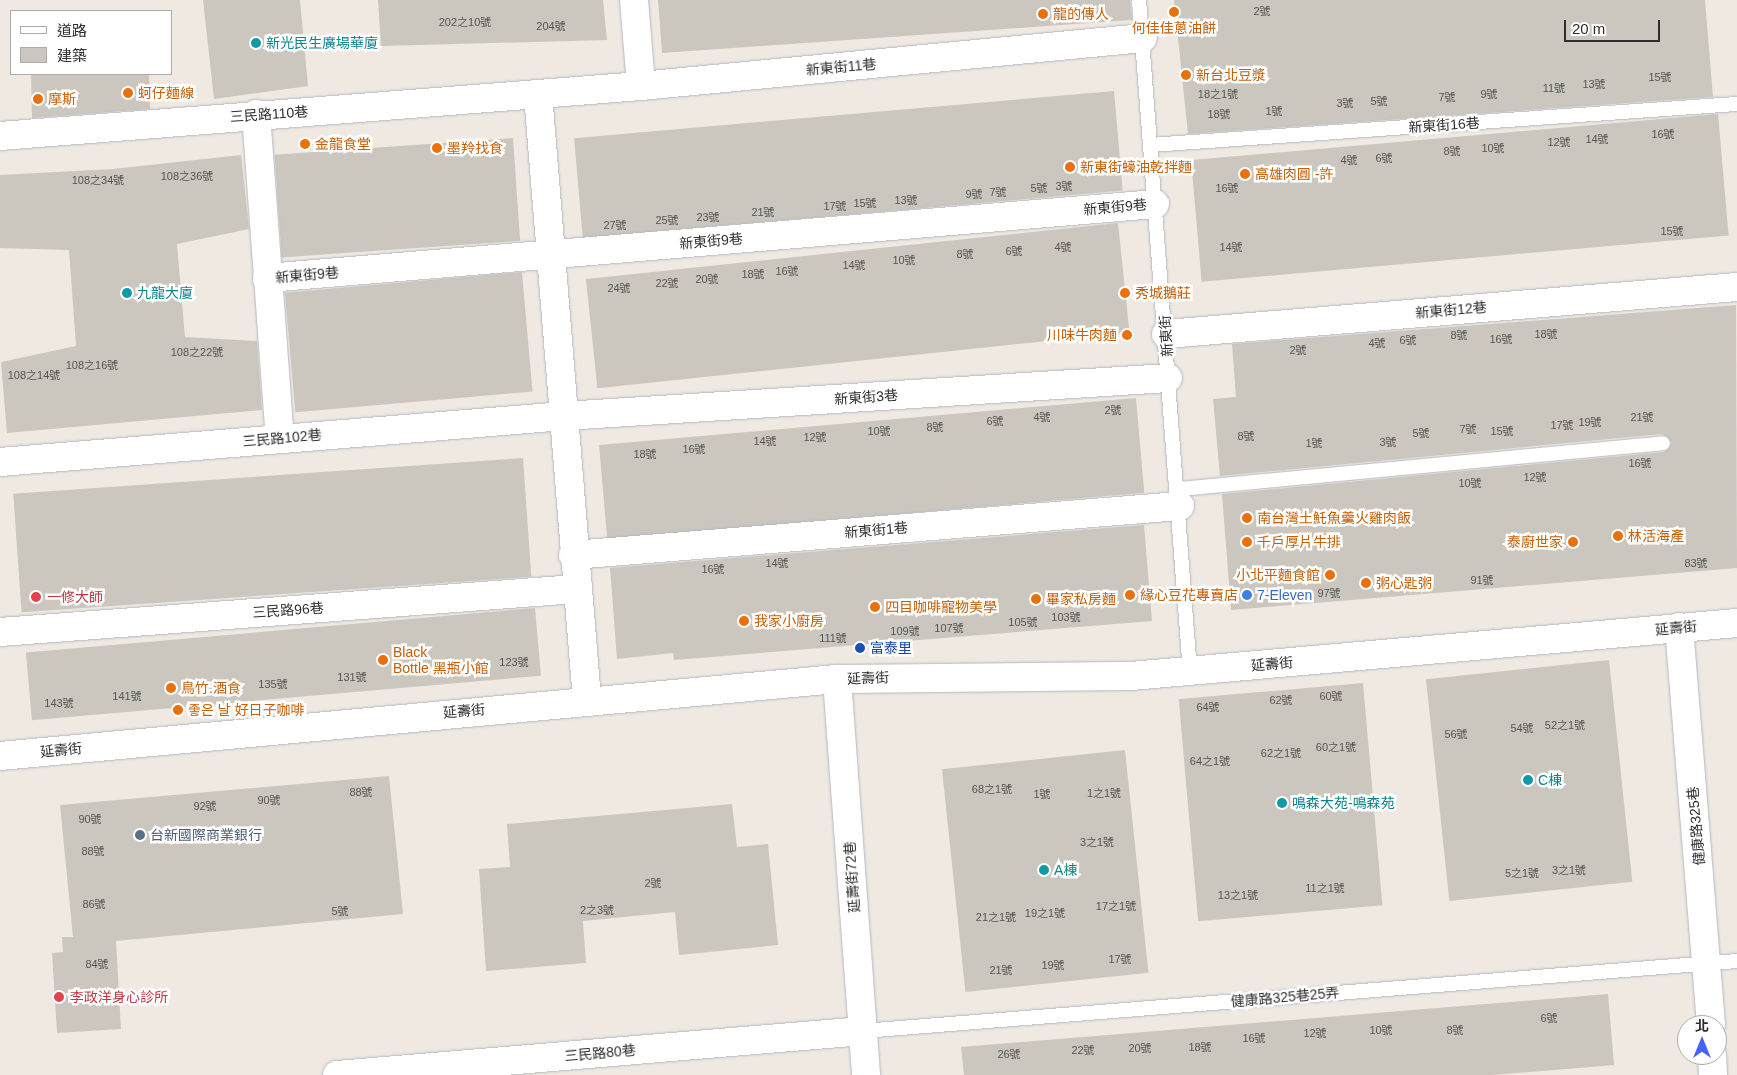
<!DOCTYPE html>
<html>
<head>
<meta charset="utf-8">
<style>
  body { margin:0 }
  #map { position:relative; width:1737px; height:1075px; overflow:hidden; background:#efe9e1; font-family:Arial,"Noto Sans TC","Noto Sans KR",sans-serif }
  div>[style] { position:absolute }
  .building>* { inset:0; background:#cbc7bf; transform-origin:0 0 }
  .roads { filter:drop-shadow(0 0 1px #b4b7c1) drop-shadow(0 0 1px #b4b7c1) }
  .lane>* { height:14px; margin:-7px; padding:0 7px; transform-origin:7px; border-radius:7px; background:#fff }
  .street>* { height:28px; margin:-14px; padding:0 14px; transform-origin:14px; border-radius:14px; background:#fff }
  .dots>* { width:14px; height:14px; translate:-50% -50%; box-sizing:border-box; border:2px solid #fff; border-radius:50% }
  span { translate:-50% -50%; white-space:nowrap; text-align:center; line-height:1.15; -webkit-text-stroke:5px #fff; paint-order:stroke }
  .number-label { font-size:11px; color:#555452 }
  .number-label span { -webkit-text-stroke-width:0 }
  .food-label { font-size:14px; color:#c56008 }
  .left { translate:0 -50%; text-align:left }
  .right { translate:-100% -50%; text-align:right }
  .culture-label { font-size:14px; color:#0d838f }
  .street-label { font-size:14px; color:#2e2e2e }
  .shop-label { font-size:14px; color:#366cbe }
  .health-label { font-size:14px; color:#be3a42 }
  .transit-label { font-size:14px; color:#164399 }
  .service-label { font-size:14px; color:#4e5e75 }
  .legend { position:absolute; left:10px; top:10px; width:162px; height:65px; box-sizing:border-box; background:#fff; border:1px solid #ababab; margin:0; padding:6px 9px; list-style:none; font-size:15px; color:#2e2e2e }
  .legend li { display:flex; align-items:center; gap:10px; height:25px }
  .legend b { width:25px; border:1px solid #ababab }
  .north { position:absolute; left:1677px; top:1015px; width:50px; height:50px; box-sizing:border-box; background:#fff; border:1px solid #ababab; border-radius:50%; rotate:0deg; font-size:14px; font-weight:700; line-height:20px; text-align:center; color:#2e2e2e }
  .north::after { content:''; display:block; margin:auto; width:18px; height:22px; background:#4264fb; clip-path:polygon(50% 0,100% 100%,50% 72%,0 100%) }
  .scale { position:absolute; left:1564px; top:20px; width:96px; height:22px; box-sizing:border-box; border:2px solid #2e2e2e; border-top:0; padding-left:6px; font-size:15px; line-height:18px; white-space:nowrap; color:#2e2e2e; -webkit-text-stroke:4px #fff; paint-order:stroke }
</style>
</head>
<body>
<div id="map">
  <div class="building">
    <i style="clip-path:polygon(203px 0,300px 0,308px 86px,214px 99px)"></i>
    <i style="clip-path:polygon(378px 0,603px 0,607px 40px,381px 46px)"></i>
    <i style="clip-path:polygon(658px 0,1130px 0,1132px 20px,662px 53px)"></i>
    <i style="clip-path:polygon(1174px 0,1705px 0,1713px 97px,1188px 134px)"></i>
    <i style="clip-path:polygon(31px 74px,149px 74px,150px 109px,32px 118px)"></i>
    <i style="left:1114px;top:91px;width:100px;height:542px;rotate:85deg"></i>
    <i style="left:1718px;top:114px;width:122px;height:529px;rotate:85deg"></i>
    <i style="left:513px;top:138px;width:103px;height:239px;rotate:86deg"></i>
    <i style="clip-path:polygon(241px 155px,249px 229px,177px 244px,185px 337px,257px 341px,262px 410px,7px 433px,1px 362px,76px 346px,69px 250px,0 248px,0 175px,113px 169px)"></i>
    <i style="left:1118px;top:223px;width:110px;height:535px;rotate:84deg"></i>
    <i style="left:522px;top:272px;width:120px;height:238px;rotate:85deg"></i>
    <i style="clip-path:polygon(1736px 305px,1737px 568px,1231px 610px,1222px 494px,1664px 452px,1672px 443px,1662px 434px,1220px 476px,1213px 399px,1236px 397px,1232px 344px)"></i>
    <i style="left:1136px;top:398px;width:95px;height:539px;rotate:85deg"></i>
    <i style="left:523px;top:458px;width:119px;height:511px;rotate:86deg"></i>
    <i style="clip-path:polygon(1144px 525px,1152px 621px,674px 660px,673px 653px,617px 659px,610px 568px)"></i>
    <i style="left:535px;top:608px;width:68px;height:511px;rotate:85deg"></i>
    <i style="left:1609px;top:660px;width:223px;height:184px;rotate:84deg"></i>
    <i style="left:1363px;top:683px;width:223px;height:185px;rotate:85deg"></i>
    <i style="left:1125px;top:750px;width:224px;height:184px;rotate:84deg"></i>
    <i style="clip-path:polygon(389px 776px,403px 914px,116px 941px,121px 1029px,57px 1033px,52px 953px,63px 952px,62px 937px,73px 937px,60px 805px)"></i>
    <i style="clip-path:polygon(732px 804px,737px 847px,768px 844px,778px 945px,679px 955px,675px 912px,583px 921px,586px 963px,486px 971px,479px 869px,510px 867px,507px 824px)"></i>
    <i style="clip-path:polygon(1608px 994px,1614px 1065px,1492px 1075px,964px 1075px,961px 1047px)"></i>
  </div>
  <div class="roads">
    <div class="lane">
      <i style="left:1139px;top:0;width:674px;rotate:85.66deg"></i>
      <i style="left:1150px;top:145px;width:588px;rotate:-4deg"></i>
      <i style="left:1179px;top:489px;width:486px;rotate:-5.4deg"></i>
      <i style="left:863px;top:1031px;width:877px;rotate:-4.58deg"></i>
    </div>
    <div class="street">
      <i style="left:634px;top:0;width:86px;rotate:85.3deg"></i>
      <i style="left:538px;top:94px;width:608px;rotate:85.38deg"></i>
      <i style="left:256px;top:114px;width:325px;rotate:85.8deg"></i>
      <i style="left:0;top:136px;width:643px;rotate:-4.46deg"></i>
      <i style="left:641px;top:86px;width:504px;rotate:-5.46deg"></i>
      <i style="left:267px;top:278px;width:891px;rotate:-4.76deg"></i>
      <i style="left:1166px;top:334px;width:573px;rotate:-4.71deg"></i>
      <i style="left:0;top:462px;width:566px;rotate:-4.66deg"></i>
      <i style="left:564px;top:416px;width:605px;rotate:-3.6deg"></i>
      <i style="left:573px;top:555px;width:609px;rotate:-4.62deg"></i>
      <i style="left:1679px;top:627px;width:399px;rotate:85.4deg"></i>
      <i style="left:0;top:632px;width:578px;rotate:-4.27deg"></i>
      <i style="left:837px;top:679px;width:397px;rotate:85.8deg"></i>
      <i style="left:0;top:756px;width:841px;rotate:-5.26deg"></i>
      <i style="left:837px;top:679px;width:294px;rotate:-0.6deg"></i>
      <i style="left:1131px;top:676px;width:608px;rotate:-5deg"></i>
      <i style="left:1712px;top:1055px;width:20px;rotate:87deg"></i>
      <i style="left:337px;top:1075px;width:528px;rotate:-4.78deg"></i>
    </div>
  </div>
  <div class="dots">
    <i style="left:1174px;top:12px;background:#e8710a"></i>
    <i style="left:1043px;top:14px;background:#e8710a"></i>
    <i style="left:256px;top:43px;background:#0f9aa8"></i>
    <i style="left:1186px;top:75px;background:#e8710a"></i>
    <i style="left:128px;top:93px;background:#e8710a"></i>
    <i style="left:38px;top:99px;background:#e8710a"></i>
    <i style="left:305px;top:144px;background:#e8710a"></i>
    <i style="left:437px;top:148px;background:#e8710a"></i>
    <i style="left:1070px;top:167px;background:#e8710a"></i>
    <i style="left:1245px;top:174px;background:#e8710a"></i>
    <i style="left:127px;top:293px;background:#0f9aa8"></i>
    <i style="left:1125px;top:293px;background:#e8710a"></i>
    <i style="left:1127px;top:335px;background:#e8710a"></i>
    <i style="left:1247px;top:518px;background:#e8710a"></i>
    <i style="left:1618px;top:536px;background:#e8710a"></i>
    <i style="left:1247px;top:542px;background:#e8710a"></i>
    <i style="left:1573px;top:542px;background:#e8710a"></i>
    <i style="left:1330px;top:575px;background:#e8710a"></i>
    <i style="left:1366px;top:583px;background:#e8710a"></i>
    <i style="left:1130px;top:595px;background:#e8710a"></i>
    <i style="left:1247px;top:595px;background:#3f7fe0"></i>
    <i style="left:36px;top:597px;background:#e0444e"></i>
    <i style="left:1036px;top:599px;background:#e8710a"></i>
    <i style="left:875px;top:607px;background:#e8710a"></i>
    <i style="left:744px;top:621px;background:#e8710a"></i>
    <i style="left:860px;top:648px;background:#1a4fb4"></i>
    <i style="left:383px;top:660px;background:#e8710a"></i>
    <i style="left:171px;top:688px;background:#e8710a"></i>
    <i style="left:178px;top:710px;background:#e8710a"></i>
    <i style="left:1528px;top:780px;background:#0f9aa8"></i>
    <i style="left:1282px;top:803px;background:#0f9aa8"></i>
    <i style="left:140px;top:835px;background:#5c6f8a"></i>
    <i style="left:1044px;top:870px;background:#0f9aa8"></i>
    <i style="left:59px;top:997px;background:#e0444e"></i>
  </div>
  <div class="number-label">
    <span style="left:1262px;top:11px">2號</span>
    <span style="left:465px;top:22px">202之10號</span>
    <span style="left:551px;top:26px">204號</span>
    <span style="left:1660px;top:77px">15號</span>
    <span style="left:1594px;top:84px">13號</span>
    <span style="left:1554px;top:88px">11號</span>
    <span style="left:1218px;top:94px">18之1號</span>
    <span style="left:1489px;top:94px">9號</span>
    <span style="left:1447px;top:97px">7號</span>
    <span style="left:1379px;top:101px">5號</span>
    <span style="left:1345px;top:103px">3號</span>
    <span style="left:1274px;top:111px">1號</span>
    <span style="left:1219px;top:114px">18號</span>
    <span style="left:1663px;top:134px">16號</span>
    <span style="left:1597px;top:139px">14號</span>
    <span style="left:1559px;top:142px">12號</span>
    <span style="left:1493px;top:148px">10號</span>
    <span style="left:1452px;top:151px">8號</span>
    <span style="left:1384px;top:158px">6號</span>
    <span style="left:1349px;top:160px">4號</span>
    <span style="left:187px;top:176px">108之36號</span>
    <span style="left:98px;top:180px">108之34號</span>
    <span style="left:1064px;top:186px">3號</span>
    <span style="left:1039px;top:188px">5號</span>
    <span style="left:1227px;top:188px">16號</span>
    <span style="left:998px;top:192px">7號</span>
    <span style="left:974px;top:194px">9號</span>
    <span style="left:906px;top:200px">13號</span>
    <span style="left:865px;top:203px">15號</span>
    <span style="left:835px;top:206px">17號</span>
    <span style="left:763px;top:212px">21號</span>
    <span style="left:708px;top:217px">23號</span>
    <span style="left:667px;top:220px">25號</span>
    <span style="left:615px;top:225px">27號</span>
    <span style="left:1672px;top:231px">15號</span>
    <span style="left:1063px;top:247px">4號</span>
    <span style="left:1231px;top:247px">14號</span>
    <span style="left:1014px;top:251px">6號</span>
    <span style="left:965px;top:254px">8號</span>
    <span style="left:904px;top:260px">10號</span>
    <span style="left:854px;top:265px">14號</span>
    <span style="left:787px;top:271px">16號</span>
    <span style="left:753px;top:274px">18號</span>
    <span style="left:707px;top:279px">20號</span>
    <span style="left:667px;top:283px">22號</span>
    <span style="left:619px;top:288px">24號</span>
    <span style="left:1546px;top:334px">18號</span>
    <span style="left:1459px;top:335px">8號</span>
    <span style="left:1501px;top:339px">16號</span>
    <span style="left:1408px;top:340px">6號</span>
    <span style="left:1377px;top:343px">4號</span>
    <span style="left:1298px;top:350px">2號</span>
    <span style="left:197px;top:352px">108之22號</span>
    <span style="left:92px;top:365px">108之16號</span>
    <span style="left:34px;top:375px">108之14號</span>
    <span style="left:1113px;top:410px">2號</span>
    <span style="left:1042px;top:417px">4號</span>
    <span style="left:1642px;top:417px">21號</span>
    <span style="left:995px;top:421px">6號</span>
    <span style="left:1590px;top:422px">19號</span>
    <span style="left:1562px;top:425px">17號</span>
    <span style="left:935px;top:427px">8號</span>
    <span style="left:1468px;top:429px">7號</span>
    <span style="left:879px;top:431px">10號</span>
    <span style="left:1502px;top:431px">15號</span>
    <span style="left:1421px;top:433px">5號</span>
    <span style="left:1246px;top:436px">8號</span>
    <span style="left:815px;top:437px">12號</span>
    <span style="left:765px;top:441px">14號</span>
    <span style="left:1388px;top:442px">3號</span>
    <span style="left:1314px;top:443px">1號</span>
    <span style="left:694px;top:449px">16號</span>
    <span style="left:645px;top:454px">18號</span>
    <span style="left:1640px;top:463px">16號</span>
    <span style="left:1535px;top:477px">12號</span>
    <span style="left:1470px;top:483px">10號</span>
    <span style="left:777px;top:563px">14號</span>
    <span style="left:1696px;top:563px">83號</span>
    <span style="left:713px;top:569px">16號</span>
    <span style="left:1482px;top:580px">91號</span>
    <span style="left:1329px;top:593px">97號</span>
    <span style="left:1066px;top:617px">103號</span>
    <span style="left:1023px;top:622px">105號</span>
    <span style="left:949px;top:628px">107號</span>
    <span style="left:905px;top:631px">109號</span>
    <span style="left:833px;top:638px">111號</span>
    <span style="left:514px;top:662px">123號</span>
    <span style="left:352px;top:677px">131號</span>
    <span style="left:273px;top:684px">135號</span>
    <span style="left:127px;top:696px">141號</span>
    <span style="left:1331px;top:696px">60號</span>
    <span style="left:1281px;top:700px">62號</span>
    <span style="left:59px;top:703px">143號</span>
    <span style="left:1208px;top:707px">64號</span>
    <span style="left:1565px;top:725px">52之1號</span>
    <span style="left:1522px;top:728px">54號</span>
    <span style="left:1456px;top:734px">56號</span>
    <span style="left:1336px;top:747px">60之1號</span>
    <span style="left:1281px;top:753px">62之1號</span>
    <span style="left:1210px;top:761px">64之1號</span>
    <span style="left:992px;top:789px">68之1號</span>
    <span style="left:361px;top:792px">88號</span>
    <span style="left:1104px;top:793px">1之1號</span>
    <span style="left:1042px;top:794px">1號</span>
    <span style="left:269px;top:800px">90號</span>
    <span style="left:205px;top:806px">92號</span>
    <span style="left:90px;top:819px">90號</span>
    <span style="left:1097px;top:842px">3之1號</span>
    <span style="left:93px;top:851px">88號</span>
    <span style="left:1569px;top:870px">3之1號</span>
    <span style="left:1522px;top:873px">5之1號</span>
    <span style="left:653px;top:883px">2號</span>
    <span style="left:1325px;top:888px">11之1號</span>
    <span style="left:1238px;top:895px">13之1號</span>
    <span style="left:94px;top:904px">86號</span>
    <span style="left:1116px;top:906px">17之1號</span>
    <span style="left:597px;top:910px">2之3號</span>
    <span style="left:340px;top:911px">5號</span>
    <span style="left:1045px;top:913px">19之1號</span>
    <span style="left:996px;top:917px">21之1號</span>
    <span style="left:1120px;top:959px">17號</span>
    <span style="left:97px;top:964px">84號</span>
    <span style="left:1053px;top:965px">19號</span>
    <span style="left:1001px;top:970px">21號</span>
    <span style="left:1549px;top:1018px">6號</span>
    <span style="left:1381px;top:1030px">10號</span>
    <span style="left:1455px;top:1030px">8號</span>
    <span style="left:1315px;top:1033px">12號</span>
    <span style="left:1254px;top:1038px">16號</span>
    <span style="left:1200px;top:1047px">18號</span>
    <span style="left:1140px;top:1048px">20號</span>
    <span style="left:1083px;top:1050px">22號</span>
    <span style="left:1009px;top:1054px">26號</span>
  </div>
  <div class="food-label">
    <span class="left" style="left:1053px;top:14px">龍的傳人</span>
    <span style="left:1174px;top:28px">何佳佳蔥油餅</span>
    <span class="left" style="left:1196px;top:75px">新台北豆漿</span>
    <span class="left" style="left:138px;top:93px">蚵仔麵線</span>
    <span class="left" style="left:48px;top:99px">摩斯</span>
    <span class="left" style="left:315px;top:144px">金龍食堂</span>
    <span class="left" style="left:447px;top:148px">墨羚找食</span>
    <span class="left" style="left:1080px;top:167px">新東街蠔油乾拌麵</span>
    <span class="left" style="left:1255px;top:174px">高雄肉圓 -許</span>
    <span class="left" style="left:1135px;top:293px">秀城鵝莊</span>
    <span class="right" style="left:1117px;top:335px">川味牛肉麵</span>
    <span class="left" style="left:1257px;top:518px">南台灣土魠魚羹火雞肉飯</span>
    <span class="left" style="left:1628px;top:536px">林活海產</span>
    <span class="left" style="left:1257px;top:542px">千戶厚片牛排</span>
    <span class="right" style="left:1563px;top:542px">泰廚世家</span>
    <span class="right" style="left:1320px;top:575px">小北平麵食館</span>
    <span class="left" style="left:1376px;top:583px">粥心匙粥</span>
    <span class="left" style="left:1140px;top:595px">緣心豆花專賣店</span>
    <span class="left" style="left:1046px;top:599px">畢家私房麵</span>
    <span class="left" style="left:885px;top:607px">四目咖啡寵物美學</span>
    <span class="left" style="left:754px;top:621px">我家小廚房</span>
    <span class="left" style="left:393px;top:660px">Black<br>Bottle 黑瓶小館</span>
    <span class="left" style="left:181px;top:688px">鳥竹.酒食</span>
    <span class="left" style="left:188px;top:710px">좋은 날 好日子咖啡</span>
  </div>
  <div class="culture-label">
    <span class="left" style="left:266px;top:43px">新光民生廣場華廈</span>
    <span class="left" style="left:137px;top:293px">九龍大廈</span>
    <span class="left" style="left:1538px;top:780px">C棟</span>
    <span class="left" style="left:1292px;top:803px">鳴森大苑-鳴森苑</span>
    <span class="left" style="left:1054px;top:870px">A棟</span>
  </div>
  <div class="street-label">
    <span style="left:841px;top:67px;rotate:-5deg">新東街11巷</span>
    <span style="left:269px;top:114px;rotate:-4deg">三民路110巷</span>
    <span style="left:1444px;top:125px;rotate:-4deg">新東街16巷</span>
    <span style="left:1115px;top:207px;rotate:-5deg">新東街9巷</span>
    <span style="left:711px;top:241px;rotate:-5deg">新東街9巷</span>
    <span style="left:307px;top:275px;rotate:-5deg">新東街9巷</span>
    <span style="left:1451px;top:310px;rotate:-5deg">新東街12巷</span>
    <span style="left:1166px;top:336px;rotate:-94deg">新東街</span>
    <span style="left:866px;top:397px;rotate:-4deg">新東街3巷</span>
    <span style="left:282px;top:438px;rotate:-5deg">三民路102巷</span>
    <span style="left:876px;top:530px;rotate:-5deg">新東街1巷</span>
    <span style="left:288px;top:610px;rotate:-4deg">三民路96巷</span>
    <span style="left:1676px;top:628px;rotate:-5deg">延壽街</span>
    <span style="left:1272px;top:664px;rotate:-5deg">延壽街</span>
    <span style="left:868px;top:678px;rotate:-2deg">延壽街</span>
    <span style="left:464px;top:711px;rotate:-5deg">延壽街</span>
    <span style="left:61px;top:750px;rotate:-6deg">延壽街</span>
    <span style="left:1696px;top:826px;rotate:-95deg">健康路325巷</span>
    <span style="left:852px;top:877px;rotate:-94deg">延壽街72巷</span>
    <span style="left:1285px;top:997px;rotate:-5deg">健康路325巷25弄</span>
    <span style="left:600px;top:1053px;rotate:-5deg">三民路80巷</span>
  </div>
  <div class="shop-label">
    <span class="left" style="left:1257px;top:595px">7-Eleven</span>
  </div>
  <div class="health-label">
    <span class="left" style="left:47px;top:597px">一修大師</span>
    <span class="left" style="left:70px;top:997px">李政洋身心診所</span>
  </div>
  <div class="transit-label">
    <span class="left" style="left:870px;top:648px">富泰里</span>
  </div>
  <div class="service-label">
    <span class="left" style="left:150px;top:835px">台新國際商業銀行</span>
  </div>
  <ul class="legend">
  <li><b style="height:6px;background:#fff"></b>道路</li>
  <li><b style="height:14px;background:#cbc7bf"></b>建築</li>
  </ul>
  <div class="north">北</div>
  <div class="scale">20 m</div>
</div>
</body>
</html>
